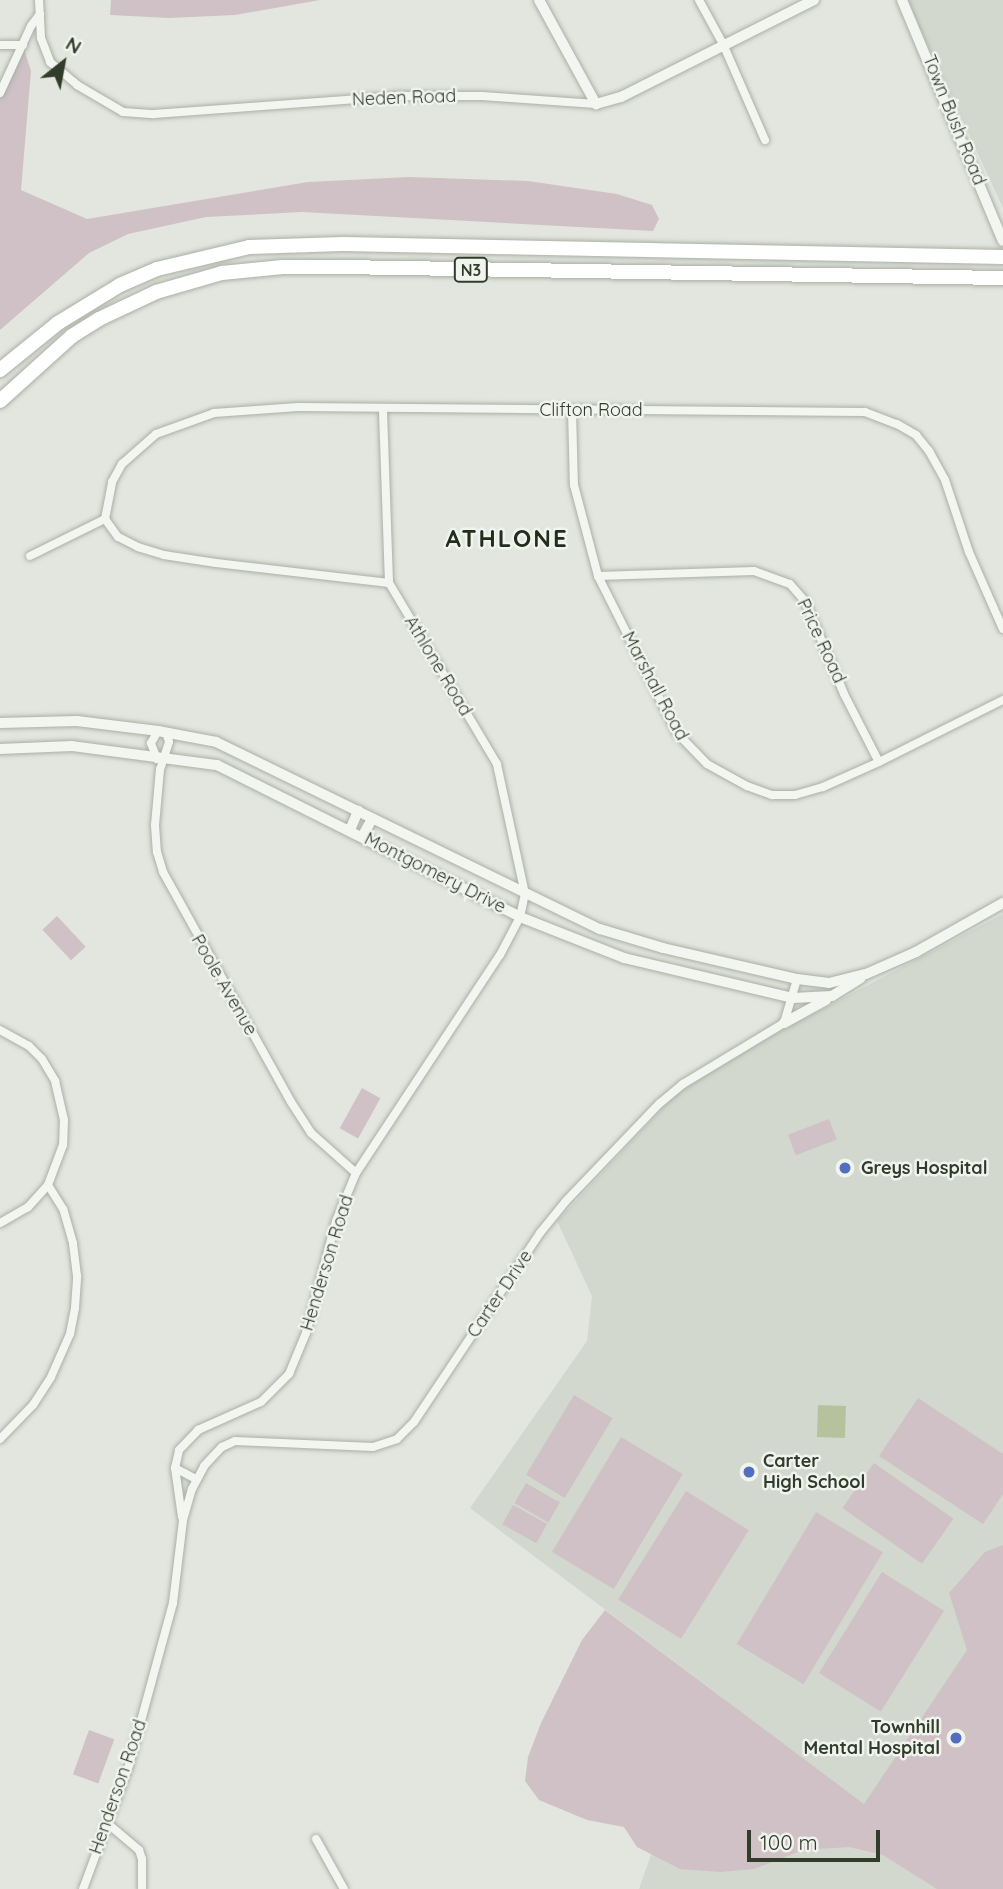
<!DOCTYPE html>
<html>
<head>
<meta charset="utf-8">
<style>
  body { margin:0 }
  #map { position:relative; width:1003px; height:1889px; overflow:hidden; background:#e3e6df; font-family:Quicksand,sans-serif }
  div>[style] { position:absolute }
  .built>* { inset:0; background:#d2d8cd }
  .green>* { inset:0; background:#cfc1c6; transform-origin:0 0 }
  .water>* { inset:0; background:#b4c39e; transform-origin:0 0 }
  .roads { filter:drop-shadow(0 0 2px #aab0a5) drop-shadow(0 0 2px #aab0a5) }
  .minor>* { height:8px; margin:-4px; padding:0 4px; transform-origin:4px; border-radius:4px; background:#f3f5f1 }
  .tertiary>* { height:10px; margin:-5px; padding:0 5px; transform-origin:5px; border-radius:5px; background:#f3f5f1 }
  .motorway>* { height:14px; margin:-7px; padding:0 7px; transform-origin:7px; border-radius:7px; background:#fff }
  .dots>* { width:19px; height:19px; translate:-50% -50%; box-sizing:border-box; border:4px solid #f1f4ee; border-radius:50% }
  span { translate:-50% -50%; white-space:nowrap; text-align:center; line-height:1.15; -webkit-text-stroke:5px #f1f4ee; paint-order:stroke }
  .shield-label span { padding:2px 5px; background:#f1f4ee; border:2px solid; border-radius:5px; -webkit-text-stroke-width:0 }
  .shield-label { font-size:16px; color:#323c2a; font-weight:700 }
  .street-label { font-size:18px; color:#323c2a }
  .poi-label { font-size:18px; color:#323c2a; font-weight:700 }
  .left { translate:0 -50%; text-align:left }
  .right { translate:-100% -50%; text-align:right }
  .district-label { font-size:24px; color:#232d1c; font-weight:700; letter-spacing:2px }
  .north { position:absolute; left:28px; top:28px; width:70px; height:70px; -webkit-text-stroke:5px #f1f4ee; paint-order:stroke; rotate:31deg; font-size:19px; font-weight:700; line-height:28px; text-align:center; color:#323c2a }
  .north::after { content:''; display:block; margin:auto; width:24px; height:32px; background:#323c2a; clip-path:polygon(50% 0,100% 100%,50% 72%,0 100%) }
  .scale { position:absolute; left:747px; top:1830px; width:133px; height:32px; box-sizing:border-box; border:4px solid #323c2a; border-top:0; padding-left:9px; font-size:21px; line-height:24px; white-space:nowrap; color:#323c2a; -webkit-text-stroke:5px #f1f4ee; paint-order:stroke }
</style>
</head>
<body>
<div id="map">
  <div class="built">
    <i style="clip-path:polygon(907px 0,1003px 0,1003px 208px)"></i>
    <i style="clip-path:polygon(1003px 914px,1003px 1889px,639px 1889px,684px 1760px,727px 1701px,470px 1508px,587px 1341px,592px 1296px,557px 1221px,678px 1092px,722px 1062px)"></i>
  </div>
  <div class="green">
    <i style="clip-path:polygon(111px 0,320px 0,235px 15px,169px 18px,110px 15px)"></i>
    <i style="clip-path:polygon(23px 46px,31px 71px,21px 190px,87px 219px,308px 182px,409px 177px,528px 181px,617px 194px,652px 205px,659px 219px,653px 231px,302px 212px,206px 217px,128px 234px,89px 253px,0 330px,0 86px)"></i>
    <i style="left:57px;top:916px;width:42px;height:20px;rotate:47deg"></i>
    <i style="left:362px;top:1088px;width:21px;height:46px;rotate:29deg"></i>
    <i style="left:829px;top:1119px;width:22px;height:44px;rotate:69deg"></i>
    <i style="left:574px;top:1395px;width:45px;height:93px;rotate:31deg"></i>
    <i style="clip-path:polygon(918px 1398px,1003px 1454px,1003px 1494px,983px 1524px,879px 1456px)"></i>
    <i style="left:621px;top:1437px;width:72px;height:134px;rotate:31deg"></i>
    <i style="left:874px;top:1463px;width:97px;height:55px;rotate:35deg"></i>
    <i style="left:526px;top:1483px;width:39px;height:23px;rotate:30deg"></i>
    <i style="left:686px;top:1491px;width:74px;height:128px;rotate:32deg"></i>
    <i style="left:513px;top:1505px;width:39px;height:22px;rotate:29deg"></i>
    <i style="left:816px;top:1512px;width:78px;height:154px;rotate:31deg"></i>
    <i style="clip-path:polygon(1003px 1545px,1003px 1889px,937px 1889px,883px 1855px,849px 1847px,803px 1850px,754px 1869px,720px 1872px,680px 1869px,637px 1847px,624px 1827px,587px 1820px,539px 1800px,525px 1781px,528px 1757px,541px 1723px,582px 1640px,605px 1610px,864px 1804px,967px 1650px,949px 1593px,985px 1552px)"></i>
    <i style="left:882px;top:1572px;width:73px;height:119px;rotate:32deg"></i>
    <i style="left:89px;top:1730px;width:27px;height:47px;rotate:20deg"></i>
  </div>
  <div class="water">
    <i style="left:818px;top:1405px;width:28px;height:32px;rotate:2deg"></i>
  </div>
  <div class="roads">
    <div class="minor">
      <i style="left:39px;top:0;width:38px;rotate:87deg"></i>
      <i style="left:41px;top:38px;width:26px;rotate:69deg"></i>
      <i style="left:50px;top:62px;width:35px;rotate:40deg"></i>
      <i style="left:77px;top:85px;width:53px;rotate:30.4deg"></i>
      <i style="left:123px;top:112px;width:31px;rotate:4deg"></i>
      <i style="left:154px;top:114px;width:244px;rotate:-4.2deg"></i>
      <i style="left:397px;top:96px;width:85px"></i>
      <i style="left:482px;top:96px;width:114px;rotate:4deg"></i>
      <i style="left:699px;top:0;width:50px;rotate:61.4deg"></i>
      <i style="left:723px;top:44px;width:105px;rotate:66.4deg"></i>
      <i style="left:0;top:45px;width:23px"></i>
      <i style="left:0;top:93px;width:74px;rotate:-65.2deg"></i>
      <i style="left:31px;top:26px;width:15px;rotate:-53deg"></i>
      <i style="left:572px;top:411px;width:74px;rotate:88.5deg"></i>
      <i style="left:574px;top:485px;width:94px;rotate:75.2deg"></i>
      <i style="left:598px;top:576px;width:176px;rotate:63.3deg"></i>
      <i style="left:677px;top:733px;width:43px;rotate:45.9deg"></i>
      <i style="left:707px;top:764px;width:46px;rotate:28.8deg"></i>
      <i style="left:747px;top:786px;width:27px;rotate:20deg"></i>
      <i style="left:772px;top:795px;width:23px"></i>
      <i style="left:795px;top:795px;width:29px;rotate:-16deg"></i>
      <i style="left:823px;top:787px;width:61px;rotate:-24.1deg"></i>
      <i style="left:879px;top:762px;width:139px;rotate:-26.6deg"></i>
      <i style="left:30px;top:556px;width:84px;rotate:-26.3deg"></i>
      <i style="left:598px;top:576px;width:156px;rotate:-1.8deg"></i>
      <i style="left:754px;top:571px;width:38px;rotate:20deg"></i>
      <i style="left:790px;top:584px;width:23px;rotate:49deg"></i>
      <i style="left:805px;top:601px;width:101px;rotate:67.2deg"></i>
      <i style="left:844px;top:694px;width:76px;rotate:62.8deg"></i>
      <i style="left:389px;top:583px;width:174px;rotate:-173.4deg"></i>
      <i style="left:216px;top:563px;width:53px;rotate:-171.3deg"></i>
      <i style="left:164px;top:555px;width:27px;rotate:-163deg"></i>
      <i style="left:138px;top:547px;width:22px;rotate:-153deg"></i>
      <i style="left:118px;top:537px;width:22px;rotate:-126deg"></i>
      <i style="left:105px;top:519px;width:38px;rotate:-79deg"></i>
      <i style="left:112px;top:482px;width:21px;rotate:-61deg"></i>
      <i style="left:122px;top:464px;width:45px;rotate:-41.4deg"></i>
      <i style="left:156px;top:434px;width:62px;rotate:-19.9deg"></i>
      <i style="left:214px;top:413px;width:84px;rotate:-4.1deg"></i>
      <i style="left:298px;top:407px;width:567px;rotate:0.51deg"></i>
      <i style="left:865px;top:412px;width:34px;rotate:21deg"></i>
      <i style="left:897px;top:424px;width:22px;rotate:30deg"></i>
      <i style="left:916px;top:435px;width:21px;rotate:51deg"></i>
      <i style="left:929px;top:451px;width:33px;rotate:61deg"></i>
      <i style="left:945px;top:480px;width:76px;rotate:71.6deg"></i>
      <i style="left:969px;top:552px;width:84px;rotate:66.2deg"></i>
      <i style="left:166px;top:732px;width:10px;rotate:73deg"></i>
      <i style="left:169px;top:742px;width:28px;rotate:108deg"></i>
      <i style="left:160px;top:769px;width:56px;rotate:95.1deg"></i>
      <i style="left:155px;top:825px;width:27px;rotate:86deg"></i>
      <i style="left:157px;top:852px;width:21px;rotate:73deg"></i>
      <i style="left:163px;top:872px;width:263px;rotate:60.9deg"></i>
      <i style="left:291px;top:1102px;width:37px;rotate:57deg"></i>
      <i style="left:311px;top:1133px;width:60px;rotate:41.6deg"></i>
      <i style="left:157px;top:759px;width:17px;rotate:-111deg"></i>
      <i style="left:151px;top:743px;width:14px;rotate:-60deg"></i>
      <i style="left:0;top:1030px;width:33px;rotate:29deg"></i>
      <i style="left:29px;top:1046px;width:18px;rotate:45deg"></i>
      <i style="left:42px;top:1059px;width:26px;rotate:59deg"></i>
      <i style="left:55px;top:1081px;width:40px;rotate:77deg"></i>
      <i style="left:64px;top:1120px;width:25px;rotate:92deg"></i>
      <i style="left:63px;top:1145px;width:43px;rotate:110.6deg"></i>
      <i style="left:48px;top:1185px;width:30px;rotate:132deg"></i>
      <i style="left:28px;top:1207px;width:32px;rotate:150deg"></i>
      <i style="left:0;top:1439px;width:47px;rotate:-45.9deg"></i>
      <i style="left:33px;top:1405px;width:33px;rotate:-57deg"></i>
      <i style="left:51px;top:1377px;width:47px;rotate:-66.2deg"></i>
      <i style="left:70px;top:1334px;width:26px;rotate:-79deg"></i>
      <i style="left:75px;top:1308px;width:32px;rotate:-86deg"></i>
      <i style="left:77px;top:1276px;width:33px;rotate:-97deg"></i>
      <i style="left:73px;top:1243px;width:35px;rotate:-106deg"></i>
      <i style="left:63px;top:1209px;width:28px;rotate:-122deg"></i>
      <i style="left:175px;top:1468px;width:24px;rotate:28deg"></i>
      <i style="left:182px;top:1517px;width:49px;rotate:-98.1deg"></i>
      <i style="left:175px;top:1468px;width:18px;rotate:-77deg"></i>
      <i style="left:179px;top:1450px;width:28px;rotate:-46deg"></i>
      <i style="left:198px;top:1430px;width:69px;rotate:-24deg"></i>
      <i style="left:261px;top:1402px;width:40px;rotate:-45deg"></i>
      <i style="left:289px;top:1374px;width:44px;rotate:-67.5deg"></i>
      <i style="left:306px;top:1333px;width:116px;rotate:-75deg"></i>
      <i style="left:336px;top:1221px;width:52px;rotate:-67.4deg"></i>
      <i style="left:356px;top:1173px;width:261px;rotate:-56.6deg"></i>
      <i style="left:500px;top:955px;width:43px;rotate:-62.2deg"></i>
      <i style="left:520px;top:917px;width:24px;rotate:-78deg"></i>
      <i style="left:525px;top:894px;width:133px;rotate:-102.2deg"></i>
      <i style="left:497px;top:764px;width:211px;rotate:-120.8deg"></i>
      <i style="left:389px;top:583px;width:175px;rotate:-92deg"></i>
      <i style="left:107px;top:1823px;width:42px;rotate:40.2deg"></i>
      <i style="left:139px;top:1850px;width:9px;rotate:72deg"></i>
      <i style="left:142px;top:1859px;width:30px;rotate:90deg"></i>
      <i style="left:316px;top:1839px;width:57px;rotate:60.8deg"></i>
      <i style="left:83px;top:1889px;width:132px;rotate:-69.6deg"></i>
      <i style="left:129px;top:1765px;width:168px;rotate:-74.8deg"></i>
      <i style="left:173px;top:1603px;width:84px;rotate:-83.1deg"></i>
      <i style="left:183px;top:1520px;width:32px;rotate:-74deg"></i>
      <i style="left:192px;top:1489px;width:26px;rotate:-62deg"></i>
      <i style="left:204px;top:1466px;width:26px;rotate:-47deg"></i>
      <i style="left:222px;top:1447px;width:14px;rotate:-25deg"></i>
      <i style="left:235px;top:1441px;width:138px;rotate:2.5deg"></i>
      <i style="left:373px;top:1447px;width:25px;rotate:-18deg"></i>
      <i style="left:397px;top:1439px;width:24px;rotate:-45deg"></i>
      <i style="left:414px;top:1422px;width:227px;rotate:-56.3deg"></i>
      <i style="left:540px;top:1233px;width:40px;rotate:-51deg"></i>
      <i style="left:565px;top:1202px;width:136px;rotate:-46.2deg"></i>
      <i style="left:659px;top:1104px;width:31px;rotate:-40deg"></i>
      <i style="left:683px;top:1084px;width:118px;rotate:-31.1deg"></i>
      <i style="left:784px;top:1023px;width:46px;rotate:-73.5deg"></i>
    </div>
    <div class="tertiary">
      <i style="left:539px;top:0;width:119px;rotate:61.3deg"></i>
      <i style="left:596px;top:104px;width:26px;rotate:-16deg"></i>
      <i style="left:621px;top:97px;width:216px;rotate:-26.7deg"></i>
      <i style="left:902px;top:0;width:261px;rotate:67.3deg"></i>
      <i style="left:0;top:723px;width:77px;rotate:-1.5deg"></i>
      <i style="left:77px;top:721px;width:82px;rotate:7deg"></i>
      <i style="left:158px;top:731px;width:59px;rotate:10.7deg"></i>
      <i style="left:216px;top:742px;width:427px;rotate:26deg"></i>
      <i style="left:600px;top:929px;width:66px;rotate:16.8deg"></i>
      <i style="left:663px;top:948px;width:138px;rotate:13deg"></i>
      <i style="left:797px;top:979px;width:32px;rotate:7deg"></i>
      <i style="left:829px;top:983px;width:38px;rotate:-14deg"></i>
      <i style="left:866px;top:974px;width:55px;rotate:-23.7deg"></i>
      <i style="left:916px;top:952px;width:100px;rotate:-29.4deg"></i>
      <i style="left:0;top:749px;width:72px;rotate:-2.4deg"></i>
      <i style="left:72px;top:746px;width:146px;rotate:7.5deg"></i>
      <i style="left:217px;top:765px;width:339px;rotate:26.6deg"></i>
      <i style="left:520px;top:917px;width:112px;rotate:21.5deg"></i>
      <i style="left:624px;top:958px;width:174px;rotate:13.3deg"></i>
      <i style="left:793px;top:998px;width:39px;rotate:-3deg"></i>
      <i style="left:832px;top:996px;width:34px;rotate:-32deg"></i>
      <i style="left:350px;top:830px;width:21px;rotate:-67deg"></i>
      <i style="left:362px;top:837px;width:21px;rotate:-61deg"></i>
      <i style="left:784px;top:1023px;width:48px;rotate:-28.7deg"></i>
    </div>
    <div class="motorway">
      <i style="left:0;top:370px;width:75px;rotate:-39deg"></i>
      <i style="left:58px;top:323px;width:73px;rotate:-31.5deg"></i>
      <i style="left:120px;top:285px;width:40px;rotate:-23.4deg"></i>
      <i style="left:157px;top:269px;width:95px;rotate:-13.4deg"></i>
      <i style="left:249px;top:247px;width:94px;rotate:-1.8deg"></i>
      <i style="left:343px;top:244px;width:660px;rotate:1.13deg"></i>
      <i style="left:0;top:401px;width:97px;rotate:-42.1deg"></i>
      <i style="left:72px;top:336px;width:32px;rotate:-32deg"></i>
      <i style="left:99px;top:319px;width:63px;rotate:-25.3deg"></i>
      <i style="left:156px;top:292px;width:69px;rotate:-16.1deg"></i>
      <i style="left:222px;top:273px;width:61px;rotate:-5.6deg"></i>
      <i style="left:283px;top:267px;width:56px"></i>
      <i style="left:339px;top:267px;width:664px;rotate:0.95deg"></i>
    </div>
  </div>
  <div class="dots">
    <i style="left:845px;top:1168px;background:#516ebf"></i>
    <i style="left:749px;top:1472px;background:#516ebf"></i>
    <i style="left:956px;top:1738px;background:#516ebf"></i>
  </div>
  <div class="shield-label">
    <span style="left:471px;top:270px">N3</span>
  </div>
  <div class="street-label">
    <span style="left:404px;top:98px;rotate:-2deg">Neden Road</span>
    <span style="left:954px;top:120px;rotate:68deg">Town Bush Road</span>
    <span style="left:591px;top:410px">Clifton Road</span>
    <span style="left:821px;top:641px;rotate:65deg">Price Road</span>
    <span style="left:438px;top:666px;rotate:59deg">Athlone Road</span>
    <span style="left:655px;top:686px;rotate:62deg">Marshall Road</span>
    <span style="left:435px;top:873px;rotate:27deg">Montgomery Drive</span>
    <span style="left:224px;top:985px;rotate:60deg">Poole Avenue</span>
    <span style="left:327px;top:1263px;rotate:-73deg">Henderson Road</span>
    <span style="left:500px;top:1294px;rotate:-56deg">Carter Drive</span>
    <span style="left:118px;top:1787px;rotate:-71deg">Henderson Road</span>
  </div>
  <div class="poi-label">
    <span class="left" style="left:861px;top:1168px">Greys Hospital</span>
    <span class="left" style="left:763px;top:1472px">Carter<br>High School</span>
    <span class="right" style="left:940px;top:1738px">Townhill<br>Mental Hospital</span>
  </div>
  <div class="district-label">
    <span style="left:507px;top:539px">ATHLONE</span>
  </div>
  <div class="north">N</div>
  <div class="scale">100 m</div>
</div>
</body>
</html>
